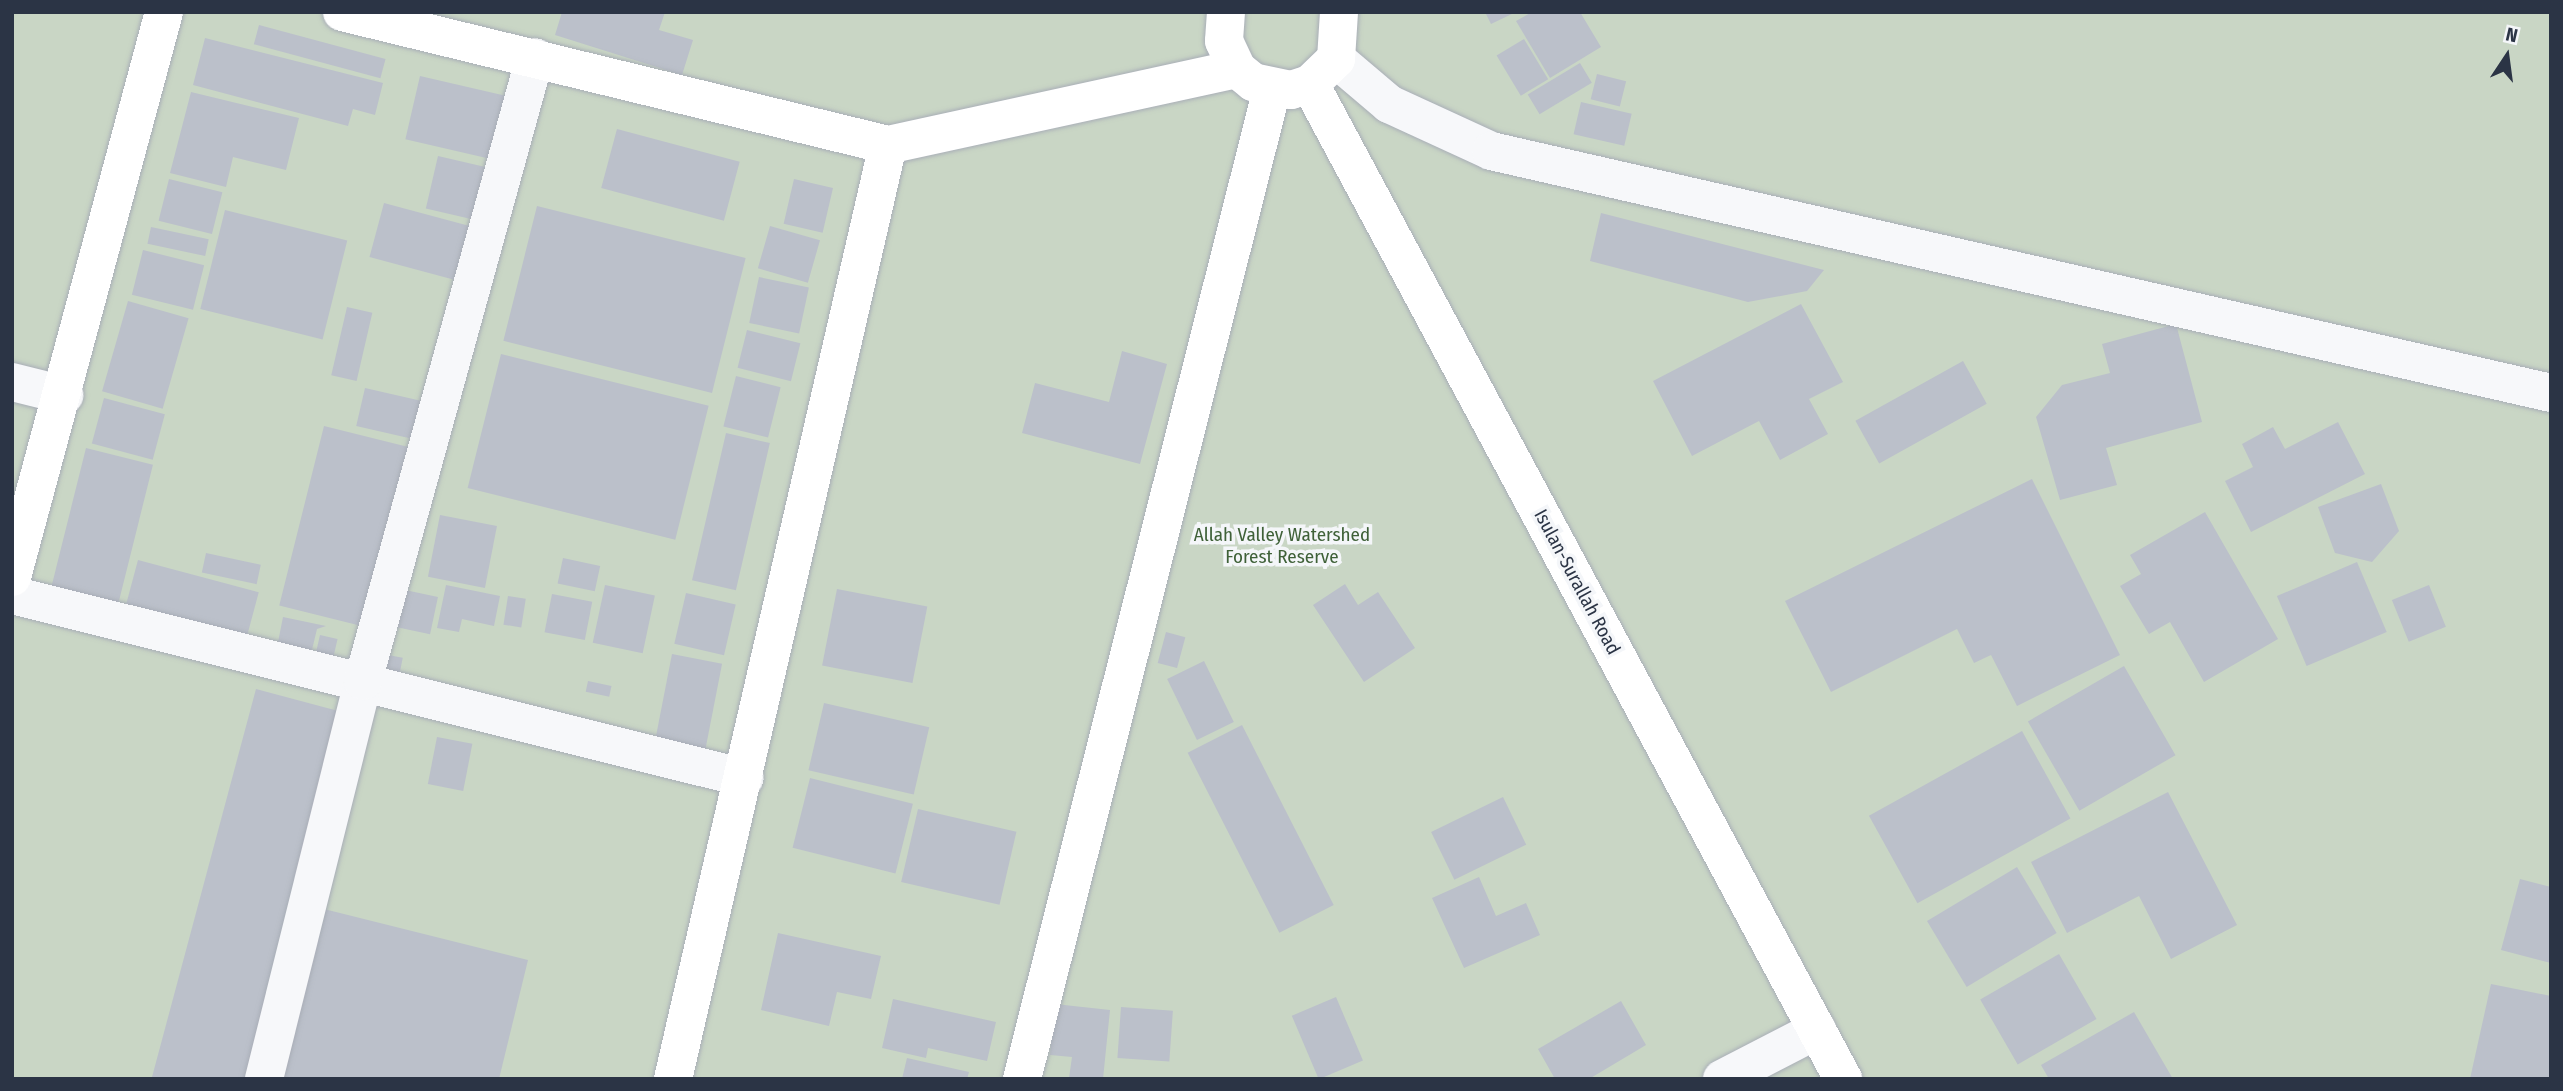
<!DOCTYPE html>
<html>
<head>
<meta charset="utf-8">
<style>
  body { margin:0 }
  #map { position:relative; width:2563px; height:1091px; overflow:hidden; background:#e4e7ec; font-family:"Fira Sans Condensed",sans-serif }
  div>[style] { position:absolute }
  .green>* { inset:0; background:#c9d6c5; transform-origin:0 0 }
  .building>* { inset:0; background:#bbc0ca; transform-origin:0 0 }
  .roads { filter:drop-shadow(0 0 2px #a9aeb7) drop-shadow(0 0 2px #a9aeb7) }
  .street>* { height:38px; margin:-19px; padding:0 19px; transform-origin:19px; border-radius:19px; background:#f7f8fa }
  .secondary>* { height:38px; margin:-19px; padding:0 19px; transform-origin:19px; border-radius:19px; background:#fff }
  .highway>* { height:38px; margin:-19px; padding:0 19px; transform-origin:19px; border-radius:19px; background:#fff }
  span { translate:-50% -50%; white-space:nowrap; text-align:center; line-height:1.15; -webkit-text-stroke:7px #f4f6f9; paint-order:stroke }
  .park-label { font-size:19px; color:#3f6138 }
  .street-label { font-size:19px; color:#2b3445 }
  .frame { position:absolute; inset:0; border:14px solid #2b3445; pointer-events:none }
  .north { position:absolute; left:2472px; top:21px; width:70px; height:70px; -webkit-text-stroke:5px #f4f6f9; paint-order:stroke; rotate:13deg; font-size:19px; font-weight:700; line-height:28px; text-align:center; color:#2b3445 }
  .north::after { content:''; display:block; margin:auto; width:24px; height:32px; background:#2b3445; clip-path:polygon(50% 0,100% 100%,50% 72%,0 100%) }
</style>
</head>
<body>
<div id="map">
  <div class="green">
    <i style="left:12px;top:12px;width:2539px;height:1067px"></i>
  </div>
  <div class="building">
    <i style="clip-path:polygon(562px 12px,665px 12px,659px 30px,693px 40px,682px 75px,555px 35px)"></i>
    <i style="clip-path:polygon(1485px 12px,1516px 12px,1491px 24px)"></i>
    <i style="clip-path:polygon(1532px 12px,1580px 12px,1601px 47px,1550px 78px,1516px 21px)"></i>
    <i style="left:259px;top:25px;width:131px;height:20px;rotate:15deg"></i>
    <i style="clip-path:polygon(205px 38px,383px 83px,375px 115px,353px 109px,348px 126px,193px 85px)"></i>
    <i style="left:1524px;top:39px;width:47px;height:32px;rotate:59deg"></i>
    <i style="left:1580px;top:63px;width:23px;height:61px;rotate:59deg"></i>
    <i style="left:1597px;top:74px;width:30px;height:26px;rotate:14deg"></i>
    <i style="left:420px;top:76px;width:91px;height:65px;rotate:13deg"></i>
    <i style="clip-path:polygon(191px 92px,299px 118px,286px 170px,233px 157px,226px 187px,170px 173px)"></i>
    <i style="left:1581px;top:102px;width:52px;height:33px;rotate:13deg"></i>
    <i style="left:617px;top:129px;width:127px;height:61px;rotate:15deg"></i>
    <i style="left:438px;top:156px;width:53px;height:54px;rotate:13deg"></i>
    <i style="left:169px;top:179px;width:55px;height:43px;rotate:14deg"></i>
    <i style="left:794px;top:179px;width:40px;height:46px;rotate:13deg"></i>
    <i style="left:384px;top:203px;width:102px;height:56px;rotate:15deg"></i>
    <i style="left:537px;top:206px;width:215px;height:139px;rotate:14deg"></i>
    <i style="left:225px;top:210px;width:126px;height:102px;rotate:14deg"></i>
    <i style="clip-path:polygon(1601px 213px,1824px 270px,1807px 291px,1748px 302px,1590px 261px)"></i>
    <i style="left:770px;top:226px;width:52px;height:44px;rotate:16deg"></i>
    <i style="left:151px;top:227px;width:59px;height:17px;rotate:12deg"></i>
    <i style="left:143px;top:250px;width:63px;height:46px;rotate:14deg"></i>
    <i style="left:759px;top:277px;width:51px;height:47px;rotate:12deg"></i>
    <i style="left:128px;top:301px;width:63px;height:94px;rotate:16deg"></i>
    <i style="clip-path:polygon(1801px 304px,1843px 382px,1809px 399px,1828px 434px,1780px 460px,1759px 421px,1692px 456px,1653px 381px)"></i>
    <i style="left:347px;top:307px;width:26px;height:70px;rotate:13deg"></i>
    <i style="clip-path:polygon(2176px 324px,2202px 422px,2106px 448px,2117px 485px,2060px 500px,2036px 417px,2062px 385px,2110px 373px,2102px 344px)"></i>
    <i style="left:747px;top:330px;width:55px;height:39px;rotate:14deg"></i>
    <i style="clip-path:polygon(1122px 351px,1167px 364px,1140px 464px,1022px 433px,1035px 383px,1109px 402px)"></i>
    <i style="left:501px;top:354px;width:214px;height:138px;rotate:14deg"></i>
    <i style="left:1963px;top:361px;width:49px;height:123px;rotate:61deg"></i>
    <i style="left:736px;top:376px;width:46px;height:52px;rotate:14deg"></i>
    <i style="left:365px;top:388px;width:65px;height:39px;rotate:13deg"></i>
    <i style="left:104px;top:398px;width:63px;height:47px;rotate:15deg"></i>
    <i style="clip-path:polygon(2338px 422px,2365px 474px,2251px 532px,2225px 481px,2253px 467px,2242px 444px,2273px 427px,2285px 449px)"></i>
    <i style="left:324px;top:426px;width:89px;height:185px;rotate:14deg"></i>
    <i style="left:726px;top:433px;width:45px;height:151px;rotate:13deg"></i>
    <i style="left:86px;top:448px;width:69px;height:154px;rotate:14deg"></i>
    <i style="clip-path:polygon(2032px 479px,2120px 655px,2017px 706px,1991px 655px,1974px 663px,1957px 629px,1831px 692px,1785px 601px)"></i>
    <i style="clip-path:polygon(2381px 484px,2399px 531px,2372px 562px,2335px 553px,2318px 507px)"></i>
    <i style="clip-path:polygon(2205px 512px,2278px 639px,2204px 682px,2170px 622px,2149px 634px,2120px 586px,2141px 574px,2130px 555px)"></i>
    <i style="left:440px;top:515px;width:58px;height:63px;rotate:11deg"></i>
    <i style="left:206px;top:553px;width:56px;height:20px;rotate:12deg"></i>
    <i style="left:563px;top:558px;width:38px;height:26px;rotate:12deg"></i>
    <i style="left:138px;top:560px;width:125px;height:54px;rotate:15deg"></i>
    <i style="left:2357px;top:562px;width:76px;height:87px;rotate:67deg"></i>
    <i style="clip-path:polygon(1345px 584px,1358px 605px,1378px 592px,1415px 648px,1364px 682px,1313px 605px)"></i>
    <i style="clip-path:polygon(446px 585px,500px 596px,494px 626px,462px 619px,459px 632px,437px 628px)"></i>
    <i style="left:605px;top:585px;width:51px;height:59px;rotate:12deg"></i>
    <i style="left:2429px;top:585px;width:45px;height:40px;rotate:68deg"></i>
    <i style="left:391px;top:587px;width:48px;height:38px;rotate:12deg"></i>
    <i style="left:837px;top:589px;width:92px;height:78px;rotate:11deg"></i>
    <i style="left:686px;top:593px;width:51px;height:52px;rotate:13deg"></i>
    <i style="left:552px;top:594px;width:41px;height:39px;rotate:11deg"></i>
    <i style="left:508px;top:596px;width:18px;height:29px;rotate:9deg"></i>
    <i style="clip-path:polygon(283px 617px,326px 626px,317px 629px,311px 654px,277px 647px)"></i>
    <i style="left:1166px;top:632px;width:20px;height:32px;rotate:15deg"></i>
    <i style="left:320px;top:635px;width:18px;height:24px;rotate:13deg"></i>
    <i style="left:672px;top:654px;width:51px;height:90px;rotate:11deg"></i>
    <i style="left:388px;top:655px;width:15px;height:15px;rotate:11deg"></i>
    <i style="left:1204px;top:661px;width:68px;height:41px;rotate:64deg"></i>
    <i style="left:2124px;top:666px;width:103px;height:111px;rotate:60deg"></i>
    <i style="left:588px;top:681px;width:24px;height:11px;rotate:12deg"></i>
    <i style="left:256px;top:689px;width:91px;height:404px;rotate:15deg"></i>
    <i style="left:824px;top:703px;width:108px;height:69px;rotate:13deg"></i>
    <i style="left:1242px;top:725px;width:202px;height:61px;rotate:63deg"></i>
    <i style="left:2022px;top:731px;width:100px;height:175px;rotate:61deg"></i>
    <i style="left:437px;top:737px;width:36px;height:48px;rotate:11deg"></i>
    <i style="left:810px;top:778px;width:106px;height:72px;rotate:14deg"></i>
    <i style="clip-path:polygon(2168px 792px,2237px 925px,2171px 959px,2139px 896px,2067px 933px,2031px 862px)"></i>
    <i style="left:1503px;top:797px;width:53px;height:80px;rotate:64deg"></i>
    <i style="left:918px;top:809px;width:101px;height:75px;rotate:13deg"></i>
    <i style="left:2017px;top:867px;width:77px;height:105px;rotate:59deg"></i>
    <i style="clip-path:polygon(1479px 877px,1496px 916px,1526px 903px,1540px 935px,1464px 968px,1432px 898px)"></i>
    <i style="clip-path:polygon(2520px 879px,2551px 887px,2551px 963px,2501px 950px)"></i>
    <i style="clip-path:polygon(324px 909px,528px 960px,499px 1079px,280px 1079px)"></i>
    <i style="clip-path:polygon(778px 933px,881px 956px,871px 999px,837px 992px,829px 1026px,761px 1010px)"></i>
    <i style="left:2059px;top:954px;width:75px;height:91px;rotate:60deg"></i>
    <i style="clip-path:polygon(2491px 984px,2551px 996px,2551px 1079px,2470px 1079px)"></i>
    <i style="left:1336px;top:997px;width:69px;height:48px;rotate:67deg"></i>
    <i style="clip-path:polygon(893px 999px,996px 1022px,987px 1061px,928px 1048px,926px 1058px,882px 1048px)"></i>
    <i style="clip-path:polygon(1621px 1001px,1646px 1045px,1589px 1079px,1555px 1079px,1538px 1049px)"></i>
    <i style="clip-path:polygon(1055px 1004px,1110px 1010px,1103px 1079px,1069px 1078px,1072px 1057px,1050px 1055px)"></i>
    <i style="left:1121px;top:1007px;width:52px;height:51px;rotate:4deg"></i>
    <i style="clip-path:polygon(2134px 1012px,2173px 1079px,2049px 1079px,2041px 1065px)"></i>
    <i style="clip-path:polygon(907px 1058px,969px 1072px,967px 1079px,902px 1079px)"></i>
  </div>
  <div class="roads">
    <div class="street">
      <i style="left:1336px;top:59px;width:70px;rotate:40.3deg"></i>
      <i style="left:1389px;top:104px;width:112px;rotate:24.7deg"></i>
      <i style="left:1491px;top:151px;width:1087px;rotate:12.86deg"></i>
      <i style="left:12px;top:382px;width:54px;rotate:14deg"></i>
      <i style="left:12px;top:595px;width:755px;rotate:14.02deg"></i>
      <i style="left:264px;top:1079px;width:410px;rotate:-76deg"></i>
      <i style="left:363px;top:681px;width:647px;rotate:-74.59deg"></i>
      <i style="left:1722px;top:1079px;width:107px;rotate:-27.3deg"></i>
    </div>
    <div class="secondary">
      <i style="left:342px;top:12px;width:562px;rotate:13.69deg"></i>
      <i style="left:888px;top:145px;width:357px;rotate:-12.3deg"></i>
      <i style="left:12px;top:577px;width:585px;rotate:-74.94deg"></i>
      <i style="left:673px;top:1079px;width:958px;rotate:-77.04deg"></i>
      <i style="left:1022px;top:1079px;width:1021px;rotate:-75.83deg"></i>
    </div>
    <div class="highway">
      <i style="left:1226px;top:12px;width:29px;rotate:94deg"></i>
      <i style="left:1224px;top:41px;width:31px;rotate:65deg"></i>
      <i style="left:1237px;top:69px;width:21px;rotate:39deg"></i>
      <i style="left:1253px;top:82px;width:39px;rotate:12deg"></i>
      <i style="left:1291px;top:90px;width:20px;rotate:-18deg"></i>
      <i style="left:1310px;top:84px;width:36px;rotate:-44deg"></i>
      <i style="left:1336px;top:59px;width:47px;rotate:-86.3deg"></i>
      <i style="left:1310px;top:84px;width:1129px;rotate:61.82deg"></i>
    </div>
  </div>
  <div class="park-label">
    <span style="left:1282px;top:546px">Allah Valley Watershed<br>Forest Reserve</span>
  </div>
  <div class="street-label">
    <span style="left:1577px;top:582px;rotate:62deg">Isulan-Surallah Road</span>
  </div>
  <div class="frame"></div>
  <div class="north">N</div>
</div>
</body>
</html>
